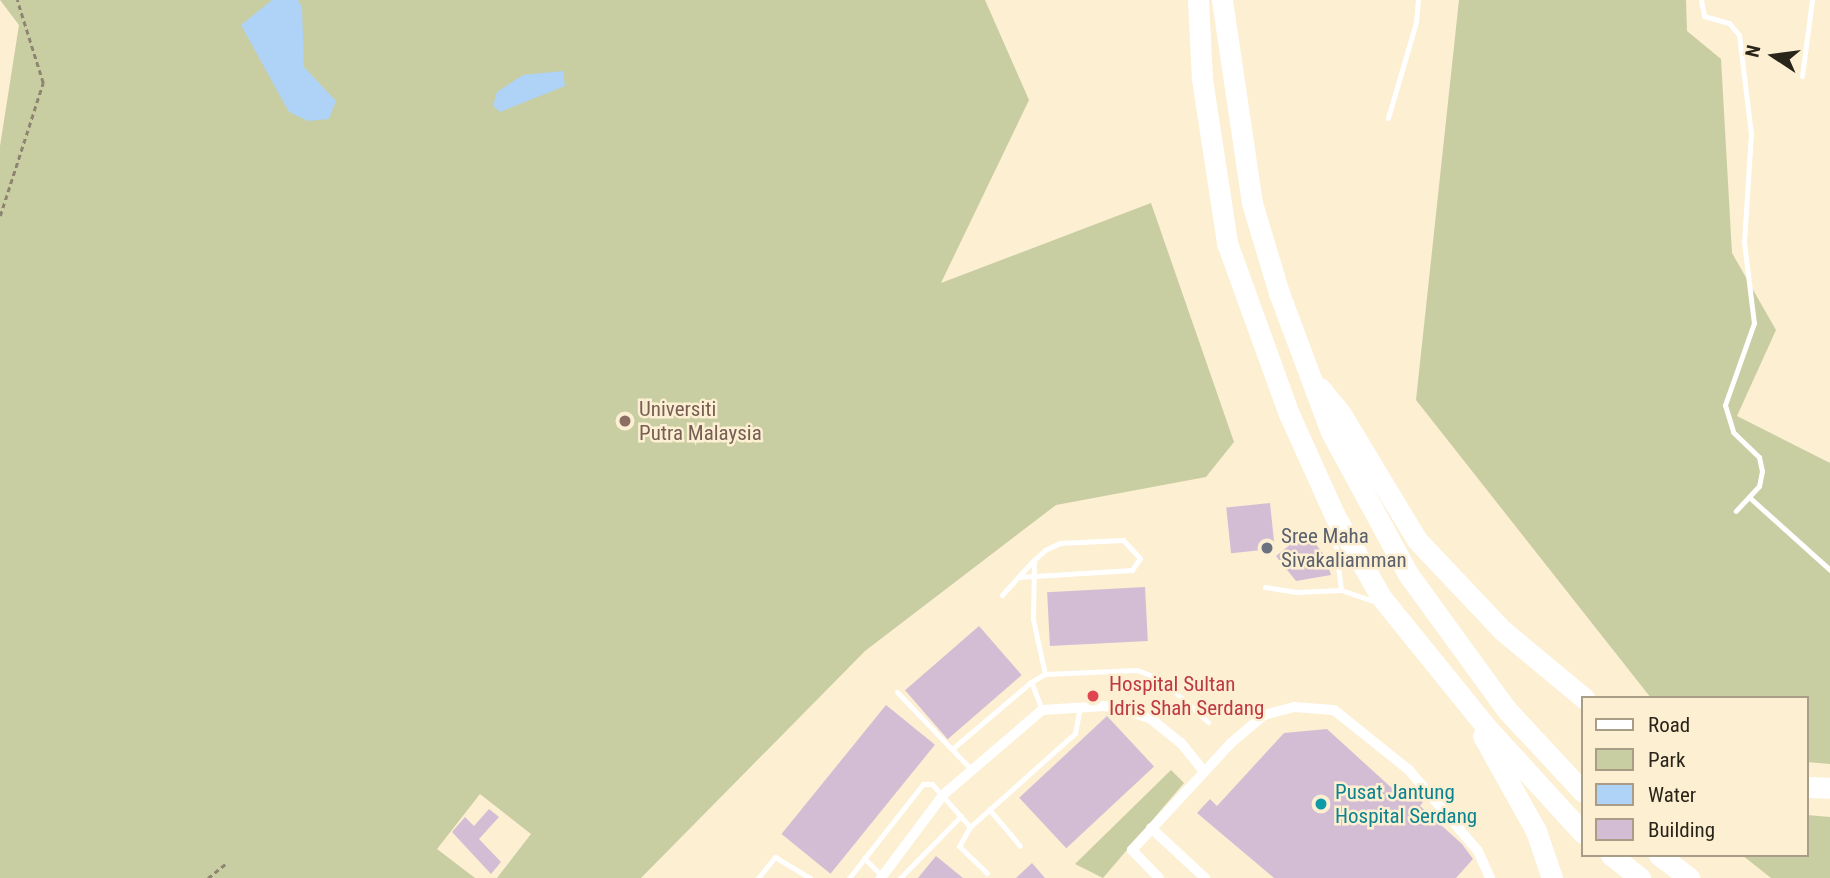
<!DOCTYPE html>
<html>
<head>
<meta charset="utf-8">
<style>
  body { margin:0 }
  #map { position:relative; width:1830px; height:878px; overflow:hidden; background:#fcefd2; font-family:"Roboto Condensed",sans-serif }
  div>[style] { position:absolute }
  .green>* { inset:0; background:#c9cda2 }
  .water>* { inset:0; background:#aed3f7 }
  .building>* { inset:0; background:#d3bdd5; transform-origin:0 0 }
  .path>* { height:2.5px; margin-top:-1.25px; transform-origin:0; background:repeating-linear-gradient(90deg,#8d8471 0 5px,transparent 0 8.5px) }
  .service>* { height:5px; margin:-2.5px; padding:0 2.5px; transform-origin:2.5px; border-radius:2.5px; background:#fff }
  .minor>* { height:10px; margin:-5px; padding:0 5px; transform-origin:5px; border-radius:5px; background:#fff }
  .motorway>* { height:21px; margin:-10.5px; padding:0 10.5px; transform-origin:10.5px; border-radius:10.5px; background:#fff }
  .dots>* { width:19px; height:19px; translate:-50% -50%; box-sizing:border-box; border:4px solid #fcefd2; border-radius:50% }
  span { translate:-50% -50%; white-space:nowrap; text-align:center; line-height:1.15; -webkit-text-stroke:5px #fcefd2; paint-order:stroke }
  .education-label { font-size:21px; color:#785e54 }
  .left { translate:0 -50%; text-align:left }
  .worship-label { font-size:21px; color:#5b616d }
  .health-label { font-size:21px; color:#be3a42 }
  .culture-label { font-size:21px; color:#0d838f }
  .legend { position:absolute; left:1581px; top:696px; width:228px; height:161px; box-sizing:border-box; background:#fcefd2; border:2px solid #a89e88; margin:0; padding:9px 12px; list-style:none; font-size:21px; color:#2a251a }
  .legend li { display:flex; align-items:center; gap:14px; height:35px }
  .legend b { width:35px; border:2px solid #a89e88 }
  .north { position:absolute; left:1739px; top:21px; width:70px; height:70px; -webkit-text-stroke:5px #fcefd2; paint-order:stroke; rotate:283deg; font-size:19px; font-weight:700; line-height:28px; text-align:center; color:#2a251a }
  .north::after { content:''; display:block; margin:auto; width:24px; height:32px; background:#2a251a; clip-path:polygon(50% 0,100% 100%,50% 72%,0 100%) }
</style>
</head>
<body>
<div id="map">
  <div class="green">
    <i style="clip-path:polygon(0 0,985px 0,1029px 100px,941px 283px,1151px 203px,1234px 442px,1206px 477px,1056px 505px,865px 651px,641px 878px,497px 878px,531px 834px,480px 794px,437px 849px,475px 878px,0 878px,0 146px,19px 25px)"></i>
    <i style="clip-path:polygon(1459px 0,1686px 0,1687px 31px,1721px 59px,1732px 253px,1776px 330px,1737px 416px,1830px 463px,1830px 764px,1807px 762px,1807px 698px,1651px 698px,1416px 400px)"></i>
    <i style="clip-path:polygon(1171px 770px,1184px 783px,1103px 878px,1075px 864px)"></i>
    <i style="clip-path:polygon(1807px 815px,1830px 817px,1830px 878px,1771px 878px,1742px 855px,1807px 855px)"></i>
  </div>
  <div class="water">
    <i style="clip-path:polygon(272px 0,298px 0,302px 7px,304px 67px,336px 101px,329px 119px,308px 121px,289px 112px,241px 25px)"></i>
    <i style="clip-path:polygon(563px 71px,565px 86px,500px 112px,493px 106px,497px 92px,523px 75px)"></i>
  </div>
  <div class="building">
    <i style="left:1270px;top:503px;width:46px;height:44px;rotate:84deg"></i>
    <i style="clip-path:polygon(1306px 532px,1325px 556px,1331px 575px,1296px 581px,1276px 556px)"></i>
    <i style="left:1145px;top:587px;width:54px;height:98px;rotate:87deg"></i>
    <i style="left:979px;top:626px;width:65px;height:98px;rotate:49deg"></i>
    <i style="left:886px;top:705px;width:63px;height:166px;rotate:39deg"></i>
    <i style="left:1107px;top:716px;width:69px;height:120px;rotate:47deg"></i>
    <i style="clip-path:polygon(1327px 729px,1406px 801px,1413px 793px,1423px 802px,1420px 806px,1462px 844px,1473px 859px,1456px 878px,1274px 878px,1197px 813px,1210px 799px,1217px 806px,1284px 733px)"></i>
    <i style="clip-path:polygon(489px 809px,499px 817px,479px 839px,501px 862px,491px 874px,452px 832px,465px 817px,474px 826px)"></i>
    <i style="clip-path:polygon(936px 856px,963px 878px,918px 878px)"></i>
    <i style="clip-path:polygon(1032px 863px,1045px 878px,1016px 878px)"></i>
  </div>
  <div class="path">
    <i style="left:0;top:216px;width:140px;rotate:-72.1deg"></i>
    <i style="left:43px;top:83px;width:87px;rotate:-107.4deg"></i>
    <i style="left:208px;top:878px;width:22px;rotate:-39deg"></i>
  </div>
  <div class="service">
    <i style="left:1701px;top:0;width:16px;rotate:79deg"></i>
    <i style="left:1704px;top:16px;width:26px;rotate:16deg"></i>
    <i style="left:1729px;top:23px;width:16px;rotate:50deg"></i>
    <i style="left:1739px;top:35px;width:100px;rotate:83.1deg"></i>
    <i style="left:1751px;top:134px;width:108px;rotate:93.7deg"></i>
    <i style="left:1744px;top:242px;width:82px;rotate:83deg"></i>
    <i style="left:1754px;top:323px;width:87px;rotate:109.5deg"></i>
    <i style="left:1725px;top:405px;width:28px;rotate:73deg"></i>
    <i style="left:1733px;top:432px;width:36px;rotate:44deg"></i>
    <i style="left:1759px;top:457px;width:14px;rotate:78deg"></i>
    <i style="left:1762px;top:471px;width:15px;rotate:101deg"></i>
    <i style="left:1759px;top:486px;width:34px;rotate:133deg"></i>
    <i style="left:1802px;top:76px;width:77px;rotate:-82.5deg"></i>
    <i style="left:1388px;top:118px;width:100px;rotate:-73.7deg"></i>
    <i style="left:1416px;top:22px;width:22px;rotate:-85deg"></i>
    <i style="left:1749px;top:497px;width:109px;rotate:42deg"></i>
    <i style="left:1333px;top:525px;width:65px;rotate:83deg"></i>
    <i style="left:1034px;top:560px;width:59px;rotate:91deg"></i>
    <i style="left:1033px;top:619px;width:56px;rotate:77.7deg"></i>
    <i style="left:1265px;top:587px;width:32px;rotate:9deg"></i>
    <i style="left:1297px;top:592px;width:44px;rotate:-2.6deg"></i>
    <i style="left:1341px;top:590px;width:36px;rotate:19deg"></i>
    <i style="left:1002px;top:595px;width:24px;rotate:-48deg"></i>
    <i style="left:1018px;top:577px;width:23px;rotate:-47deg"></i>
    <i style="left:1034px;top:560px;width:15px;rotate:-42deg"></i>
    <i style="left:1045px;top:550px;width:17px;rotate:-25deg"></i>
    <i style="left:1060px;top:543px;width:63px;rotate:-2.7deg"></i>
    <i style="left:1123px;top:540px;width:25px;rotate:47deg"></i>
    <i style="left:1140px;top:558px;width:14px;rotate:124deg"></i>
    <i style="left:1132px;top:570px;width:114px;rotate:176.5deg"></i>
    <i style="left:897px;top:692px;width:105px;rotate:46.2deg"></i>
    <i style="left:1042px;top:710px;width:30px;rotate:-111deg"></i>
    <i style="left:1031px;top:682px;width:16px;rotate:-30deg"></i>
    <i style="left:1045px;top:674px;width:92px;rotate:-2.5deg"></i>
    <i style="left:1137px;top:670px;width:26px;rotate:21deg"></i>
    <i style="left:1161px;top:679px;width:64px;rotate:42.5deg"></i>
    <i style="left:952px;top:749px;width:104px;rotate:-40.3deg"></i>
    <i style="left:989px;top:809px;width:48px;rotate:50deg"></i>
    <i style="left:970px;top:827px;width:22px;rotate:120deg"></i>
    <i style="left:959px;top:846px;width:39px;rotate:44deg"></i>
    <i style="left:864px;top:858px;width:25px;rotate:45deg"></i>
    <i style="left:758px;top:878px;width:27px;rotate:-51deg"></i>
    <i style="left:775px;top:857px;width:41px;rotate:31deg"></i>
    <i style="left:849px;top:878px;width:120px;rotate:-51.8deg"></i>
    <i style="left:923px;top:784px;width:9px"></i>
    <i style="left:932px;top:784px;width:57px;rotate:48.5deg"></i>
    <i style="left:970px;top:827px;width:141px;rotate:-41.8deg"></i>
    <i style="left:1075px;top:733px;width:26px;rotate:-79deg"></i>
    <i style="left:900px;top:878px;width:87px;rotate:-45.5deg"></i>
  </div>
  <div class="minor">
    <i style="left:1151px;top:828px;width:74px;rotate:42.8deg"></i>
    <i style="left:881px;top:878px;width:104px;rotate:-53.2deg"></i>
    <i style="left:943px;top:795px;width:130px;rotate:-40.6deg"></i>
    <i style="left:1042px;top:710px;width:63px;rotate:-3.6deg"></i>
    <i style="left:1105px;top:706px;width:25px;rotate:12deg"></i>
    <i style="left:1129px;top:711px;width:23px;rotate:20deg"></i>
    <i style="left:1151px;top:719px;width:38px;rotate:39deg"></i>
    <i style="left:1181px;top:743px;width:36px;rotate:51deg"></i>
    <i style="left:1159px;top:878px;width:39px;rotate:-134deg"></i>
    <i style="left:1132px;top:850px;width:146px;rotate:-47.2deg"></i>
    <i style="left:1231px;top:743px;width:43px;rotate:-40.3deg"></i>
    <i style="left:1264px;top:715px;width:31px;rotate:-15deg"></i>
    <i style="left:1294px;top:707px;width:40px;rotate:4.3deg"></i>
    <i style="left:1334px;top:710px;width:96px;rotate:38.7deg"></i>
    <i style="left:1409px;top:770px;width:106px;rotate:49.6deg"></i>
    <i style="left:1478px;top:851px;width:30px;rotate:66deg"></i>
  </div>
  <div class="motorway">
    <i style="left:1198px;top:0;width:79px;rotate:87.1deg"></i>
    <i style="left:1202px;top:79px;width:166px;rotate:81.3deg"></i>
    <i style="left:1227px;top:243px;width:182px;rotate:70.1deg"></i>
    <i style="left:1289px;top:414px;width:112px;rotate:65.7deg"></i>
    <i style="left:1335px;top:516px;width:93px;rotate:60.4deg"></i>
    <i style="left:1381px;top:597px;width:170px;rotate:51deg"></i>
    <i style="left:1488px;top:729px;width:141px;rotate:47.6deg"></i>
    <i style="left:1222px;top:0;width:205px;rotate:81.6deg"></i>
    <i style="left:1252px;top:203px;width:94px;rotate:73.3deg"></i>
    <i style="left:1279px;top:293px;width:148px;rotate:69.5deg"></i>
    <i style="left:1331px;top:432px;width:162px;rotate:61.5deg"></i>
    <i style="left:1408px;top:574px;width:167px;rotate:54deg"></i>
    <i style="left:1506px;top:709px;width:113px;rotate:47.1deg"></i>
    <i style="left:1320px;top:388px;width:33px;rotate:51deg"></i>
    <i style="left:1341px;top:414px;width:147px;rotate:58.9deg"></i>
    <i style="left:1417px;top:540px;width:124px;rotate:46.6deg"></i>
    <i style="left:1502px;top:630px;width:107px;rotate:39.7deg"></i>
    <i style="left:1483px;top:736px;width:109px;rotate:60.8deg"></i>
    <i style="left:1536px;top:831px;width:50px;rotate:71.2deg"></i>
    <i style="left:1807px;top:787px;width:23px;rotate:2deg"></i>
    <i style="left:1611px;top:855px;width:37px;rotate:38deg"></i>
    <i style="left:1659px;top:855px;width:38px;rotate:37deg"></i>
  </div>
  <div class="dots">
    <i style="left:625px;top:421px;background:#8d6e63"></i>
    <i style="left:1267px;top:548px;background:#6b7280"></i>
    <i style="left:1093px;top:696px;background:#e0444e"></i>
    <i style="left:1321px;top:804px;background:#0f9aa8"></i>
  </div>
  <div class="education-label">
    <span class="left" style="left:639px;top:421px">Universiti<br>Putra Malaysia</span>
  </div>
  <div class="worship-label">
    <span class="left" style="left:1281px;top:548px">Sree Maha<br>Sivakaliamman</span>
  </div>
  <div class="health-label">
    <span class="left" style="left:1109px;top:696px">Hospital Sultan<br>Idris Shah Serdang</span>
  </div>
  <div class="culture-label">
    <span class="left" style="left:1335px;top:804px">Pusat Jantung<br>Hospital Serdang</span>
  </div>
  <ul class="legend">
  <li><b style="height:9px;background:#fff"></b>Road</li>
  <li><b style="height:19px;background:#c9cda2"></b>Park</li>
  <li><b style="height:19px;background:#aed3f7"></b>Water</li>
  <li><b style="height:19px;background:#d3bdd5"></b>Building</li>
  </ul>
  <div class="north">N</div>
</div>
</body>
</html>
